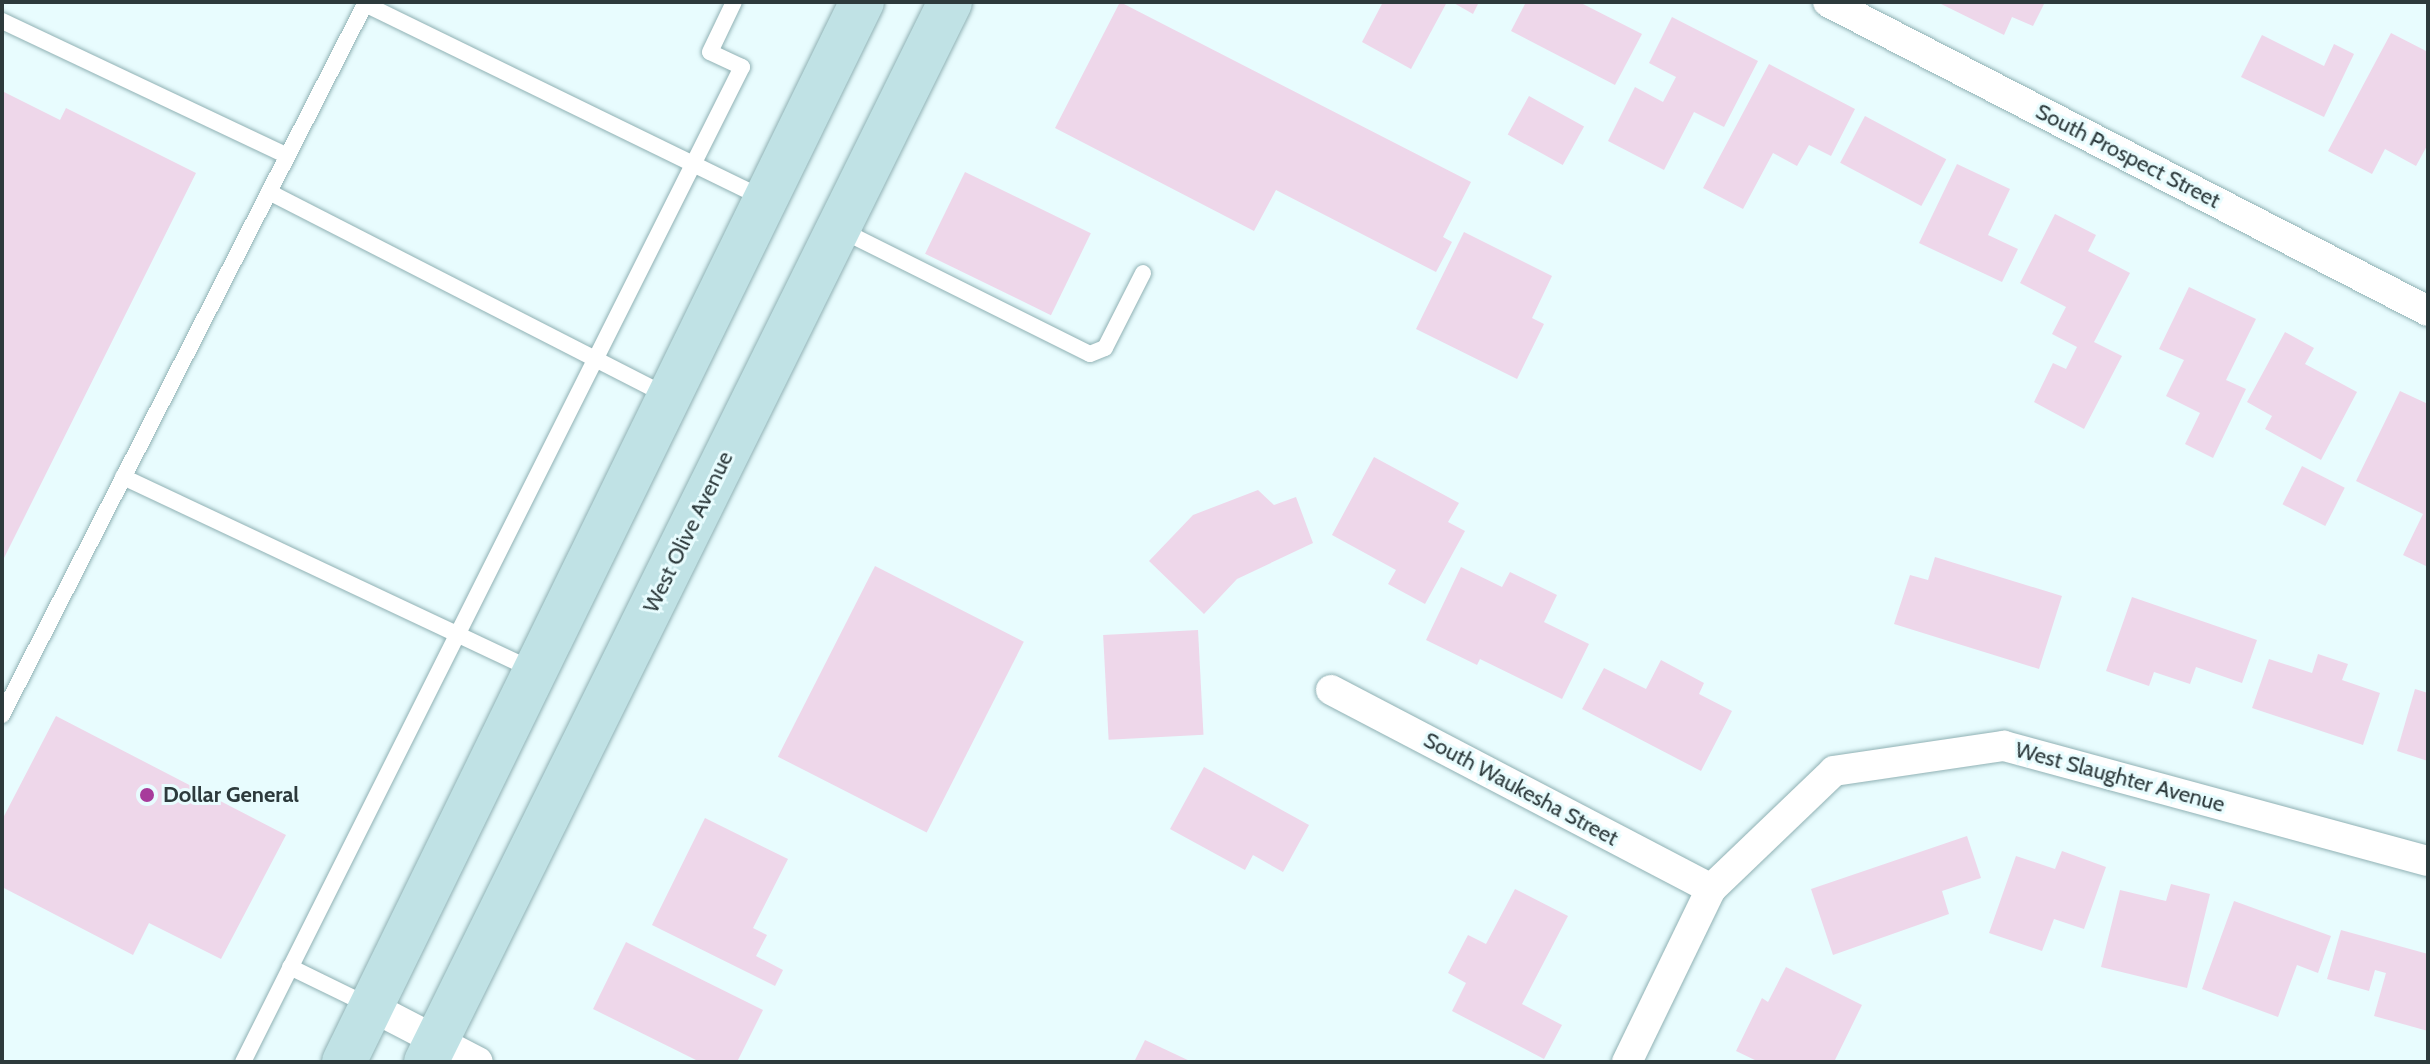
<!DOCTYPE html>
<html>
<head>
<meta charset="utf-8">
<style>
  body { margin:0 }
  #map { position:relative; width:2430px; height:1064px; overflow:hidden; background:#e8fcfe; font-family:Cabin,sans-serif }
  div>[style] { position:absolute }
  .building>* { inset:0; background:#eed7ea; transform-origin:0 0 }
  .roads { filter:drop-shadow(0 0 2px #90b1b4) drop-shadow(0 0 2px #90b1b4) }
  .lane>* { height:16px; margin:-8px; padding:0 8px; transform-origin:8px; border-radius:8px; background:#fff }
  .street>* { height:30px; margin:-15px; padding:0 15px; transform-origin:15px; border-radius:15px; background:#fff }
  .secondary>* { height:44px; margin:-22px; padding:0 22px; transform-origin:22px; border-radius:22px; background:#c0e2e5 }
  .dots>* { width:22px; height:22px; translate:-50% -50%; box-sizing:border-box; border:4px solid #e8fcfe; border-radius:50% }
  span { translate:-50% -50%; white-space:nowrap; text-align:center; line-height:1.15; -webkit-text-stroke:6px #e8fcfe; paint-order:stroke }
  .street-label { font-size:22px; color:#2d3a3c }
  .poi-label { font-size:22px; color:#2d3a3c; font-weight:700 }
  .left { translate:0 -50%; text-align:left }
  .frame { position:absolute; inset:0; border:4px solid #2d3a3c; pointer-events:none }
</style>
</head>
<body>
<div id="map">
  <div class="building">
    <i style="clip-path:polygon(1120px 2px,1471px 182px,1443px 237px,1452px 242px,1436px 272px,1276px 190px,1254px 231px,1055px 128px)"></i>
    <i style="clip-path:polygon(1383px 2px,1447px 2px,1411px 69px,1362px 42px)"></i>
    <i style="clip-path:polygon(1452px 2px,1479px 2px,1473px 14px)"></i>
    <i style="clip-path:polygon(1526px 2px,1579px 2px,1642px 34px,1615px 85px,1511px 31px)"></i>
    <i style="clip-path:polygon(1937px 2px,2045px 2px,2033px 26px,2012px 17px,2004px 35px)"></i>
    <i style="clip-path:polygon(1672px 17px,1758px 61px,1724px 127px,1694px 112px,1664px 170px,1608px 141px,1635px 87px,1663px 102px,1676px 77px,1649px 63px)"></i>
    <i style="clip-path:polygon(2391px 33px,2428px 52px,2428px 144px,2416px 166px,2385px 149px,2372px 174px,2328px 151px)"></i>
    <i style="clip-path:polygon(2262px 35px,2324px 66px,2334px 44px,2354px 54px,2324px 117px,2241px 77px)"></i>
    <i style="clip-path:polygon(1769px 64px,1855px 109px,1831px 156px,1809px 145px,1797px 166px,1773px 153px,1743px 209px,1703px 188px)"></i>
    <i style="clip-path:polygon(2px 91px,60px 120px,66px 108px,196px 173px,2px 562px)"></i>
    <i style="left:1529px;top:96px;width:63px;height:44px;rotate:29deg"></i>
    <i style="left:1865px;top:116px;width:92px;height:53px;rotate:28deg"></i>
    <i style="clip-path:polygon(1957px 164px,2010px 189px,1988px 235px,2018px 249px,2002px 282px,1919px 243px)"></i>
    <i style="left:965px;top:172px;width:140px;height:91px;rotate:26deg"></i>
    <i style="clip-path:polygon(2055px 214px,2096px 235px,2088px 251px,2130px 273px,2094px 342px,2122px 356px,2084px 429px,2034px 402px,2053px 363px,2066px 369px,2077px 347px,2052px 334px,2066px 307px,2020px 283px)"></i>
    <i style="clip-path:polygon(1464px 232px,1552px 276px,1532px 318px,1544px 324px,1517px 379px,1416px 329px)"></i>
    <i style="clip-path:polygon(2189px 287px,2256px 319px,2226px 380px,2246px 389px,2213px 458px,2185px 444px,2200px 413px,2166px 396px,2184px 360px,2159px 349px)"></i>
    <i style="clip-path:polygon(2285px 332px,2314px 348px,2305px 364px,2357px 392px,2321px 460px,2265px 429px,2272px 416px,2247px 402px)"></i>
    <i style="clip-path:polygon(2400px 391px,2428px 404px,2428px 567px,2403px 555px,2423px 514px,2356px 481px)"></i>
    <i style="clip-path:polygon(1374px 457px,1459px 503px,1448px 522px,1465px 531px,1425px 604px,1388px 584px,1396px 570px,1332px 535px)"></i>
    <i style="left:2302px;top:466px;width:48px;height:43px;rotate:27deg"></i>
    <i style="clip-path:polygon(1258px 490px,1274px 505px,1296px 497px,1313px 543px,1237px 579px,1204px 614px,1149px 561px,1193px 515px)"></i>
    <i style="clip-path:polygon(1935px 557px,2062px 596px,2039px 669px,1894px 624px,1910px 575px,1928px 580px)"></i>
    <i style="left:875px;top:566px;width:167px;height:214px;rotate:27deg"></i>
    <i style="clip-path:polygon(1461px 567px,1502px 587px,1510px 572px,1557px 595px,1544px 622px,1589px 644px,1562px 699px,1480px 659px,1477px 665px,1426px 640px)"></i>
    <i style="clip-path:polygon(2132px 597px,2257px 640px,2242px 683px,2196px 667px,2190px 684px,2154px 672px,2149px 686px,2106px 671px)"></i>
    <i style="left:1198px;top:630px;width:105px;height:95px;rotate:87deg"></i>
    <i style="clip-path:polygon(2318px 654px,2348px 664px,2342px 680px,2380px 693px,2363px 745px,2252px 708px,2269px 659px,2312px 673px)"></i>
    <i style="clip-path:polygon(1661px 660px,1704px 683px,1699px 694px,1732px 711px,1701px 771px,1582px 709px,1604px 668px,1646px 689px)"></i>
    <i style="clip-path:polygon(2415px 689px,2428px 693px,2428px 761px,2397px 751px)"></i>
    <i style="clip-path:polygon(56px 716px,286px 835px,221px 959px,149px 923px,133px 955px,2px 887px,2px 820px)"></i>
    <i style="clip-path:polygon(1204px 767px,1309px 825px,1283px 872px,1253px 855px,1245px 870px,1170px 829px)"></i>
    <i style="clip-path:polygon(705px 818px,788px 859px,753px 928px,767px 935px,756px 956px,783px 970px,775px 986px,652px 925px)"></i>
    <i style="clip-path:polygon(1967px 836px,1981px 878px,1942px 891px,1949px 914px,1833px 955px,1811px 889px)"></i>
    <i style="clip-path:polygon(2062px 851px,2106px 867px,2084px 929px,2054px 919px,2042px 951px,1989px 933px,2016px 856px,2055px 869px)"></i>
    <i style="clip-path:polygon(2171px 884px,2210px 894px,2187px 988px,2101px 967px,2120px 890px,2166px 901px)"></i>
    <i style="clip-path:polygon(1515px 889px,1568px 916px,1522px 1004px,1562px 1025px,1544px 1059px,1452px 1011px,1466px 983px,1448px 973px,1468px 935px,1486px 944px)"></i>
    <i style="clip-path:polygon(2234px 901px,2331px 936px,2318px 973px,2297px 965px,2278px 1017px,2202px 989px)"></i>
    <i style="clip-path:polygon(2341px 930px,2428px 954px,2428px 1031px,2374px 1016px,2386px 973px,2375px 970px,2369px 991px,2327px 979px)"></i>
    <i style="clip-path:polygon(626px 942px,763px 1010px,737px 1062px,700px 1062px,593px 1009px)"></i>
    <i style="clip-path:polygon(1786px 967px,1862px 1005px,1834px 1062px,1759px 1062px,1736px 1051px,1762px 998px,1768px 1002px)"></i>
    <i style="clip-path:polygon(1145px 1040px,1192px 1062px,1134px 1062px)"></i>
  </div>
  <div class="roads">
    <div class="lane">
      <i style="left:365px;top:4px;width:442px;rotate:26deg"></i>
      <i style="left:2px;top:21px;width:315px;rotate:25.3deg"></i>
      <i style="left:269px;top:192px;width:446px;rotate:27.1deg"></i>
      <i style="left:839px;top:229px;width:280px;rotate:26.5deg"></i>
      <i style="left:1090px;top:354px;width:16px;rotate:-22deg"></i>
      <i style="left:1105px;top:348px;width:84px;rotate:-63.1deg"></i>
      <i style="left:123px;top:477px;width:454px;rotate:25.2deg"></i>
      <i style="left:2px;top:715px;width:801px;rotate:-62.95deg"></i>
      <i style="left:290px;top:967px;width:87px;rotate:26deg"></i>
      <i style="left:243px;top:1062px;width:1113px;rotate:-63.37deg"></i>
      <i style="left:742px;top:67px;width:35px;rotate:-155deg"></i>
      <i style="left:710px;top:52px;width:55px;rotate:-64.4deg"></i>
    </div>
    <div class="street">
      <i style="left:1828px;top:2px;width:675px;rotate:27.25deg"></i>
      <i style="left:1331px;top:690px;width:429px;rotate:27.6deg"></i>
      <i style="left:372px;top:1007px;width:119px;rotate:27.4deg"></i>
      <i style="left:1627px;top:1062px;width:192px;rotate:-64.1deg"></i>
      <i style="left:1711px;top:889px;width:170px;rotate:-43.8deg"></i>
      <i style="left:1834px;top:771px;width:172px;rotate:-8.4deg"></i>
      <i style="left:2004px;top:746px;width:439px;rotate:15.2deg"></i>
    </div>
    <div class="secondary">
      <i style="left:344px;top:1062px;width:1180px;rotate:-63.96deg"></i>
      <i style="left:426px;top:1062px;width:1182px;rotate:-63.69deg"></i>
    </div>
  </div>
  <div class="dots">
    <i style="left:147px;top:795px;background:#a73b9b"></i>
  </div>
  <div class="street-label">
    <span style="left:2128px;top:156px;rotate:27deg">South Prospect Street</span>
    <span style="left:688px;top:532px;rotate:-64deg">West Olive Avenue</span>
    <span style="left:2120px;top:777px;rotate:15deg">West Slaughter Avenue</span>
    <span style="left:1521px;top:789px;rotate:28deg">South Waukesha Street</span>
  </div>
  <div class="poi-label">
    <span class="left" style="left:163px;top:795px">Dollar General</span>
  </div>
  <div class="frame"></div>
</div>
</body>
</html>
